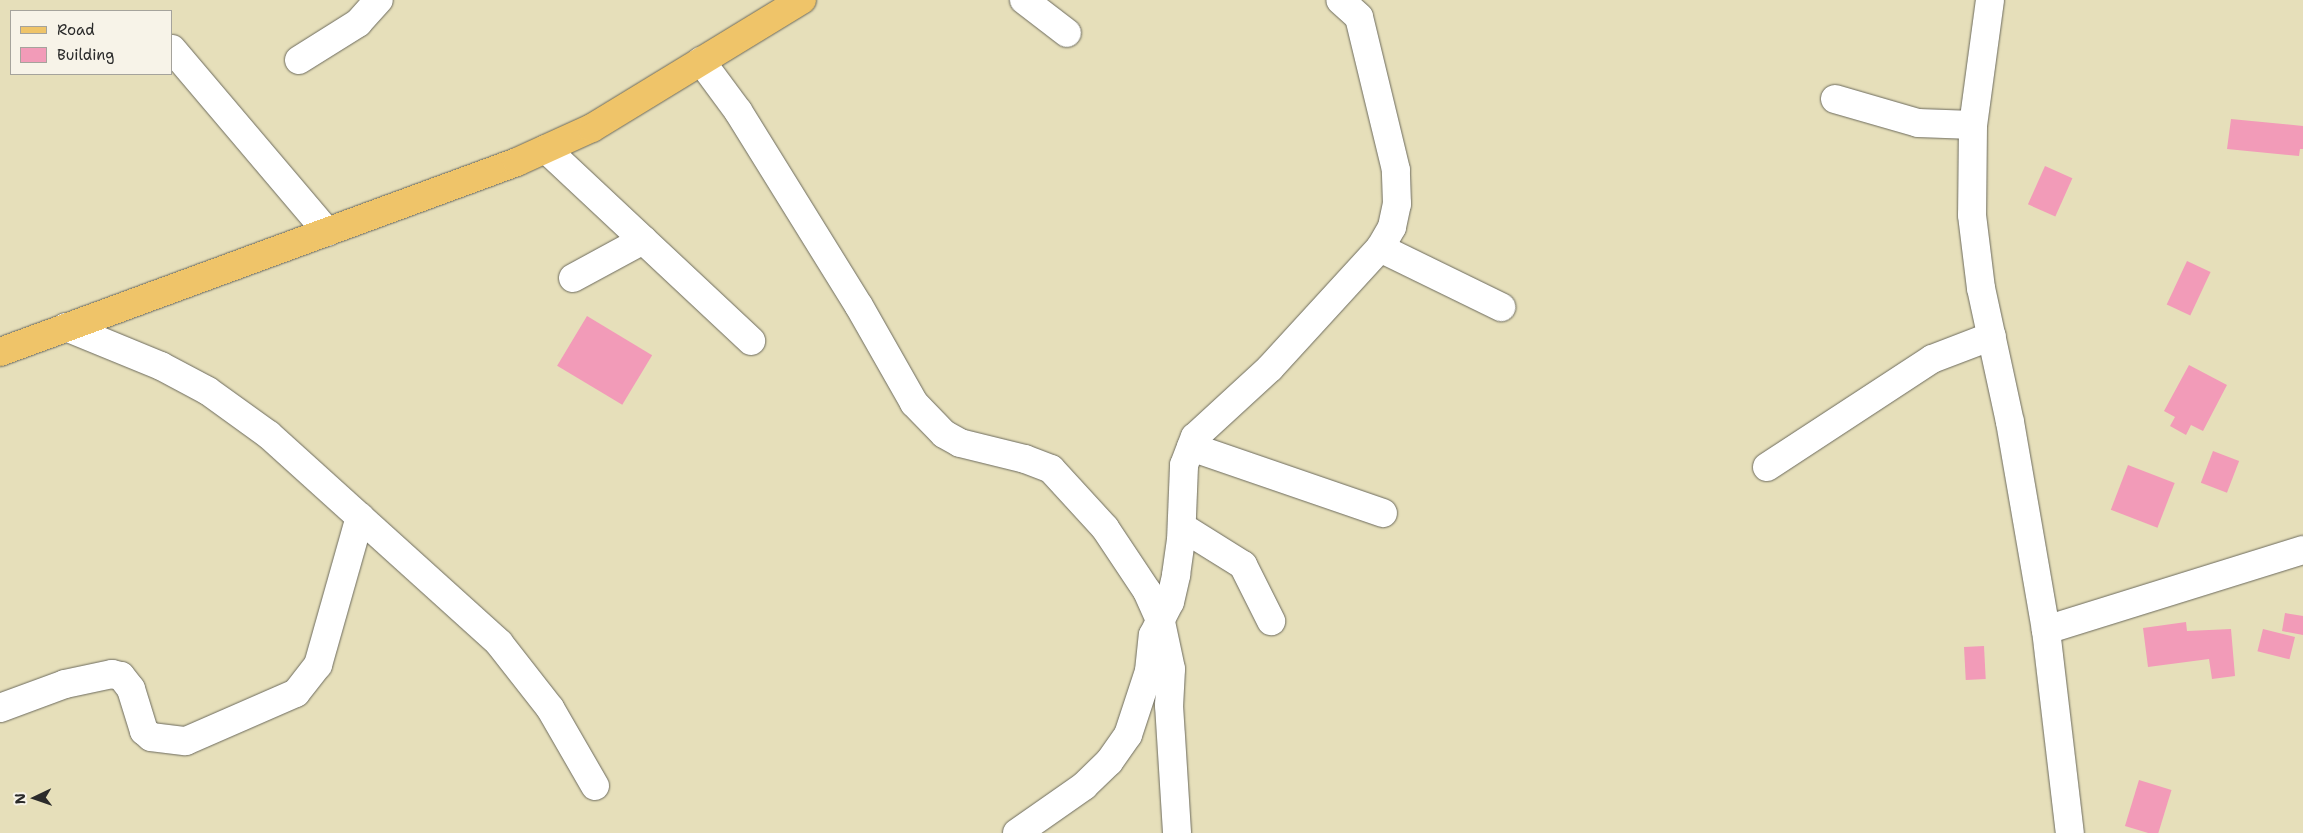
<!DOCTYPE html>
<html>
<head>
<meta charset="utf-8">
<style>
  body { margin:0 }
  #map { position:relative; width:2303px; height:833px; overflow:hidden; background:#e6dfba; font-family:"Shantell Sans",sans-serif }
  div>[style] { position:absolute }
  .building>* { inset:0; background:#f29bb8; transform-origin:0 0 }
  .roads { filter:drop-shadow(0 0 1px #6c6a5d) drop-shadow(0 0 1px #6c6a5d) }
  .minor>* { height:28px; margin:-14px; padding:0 14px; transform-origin:14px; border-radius:14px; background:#fff }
  .major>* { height:28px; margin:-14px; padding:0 14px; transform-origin:14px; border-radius:14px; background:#efc469 }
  span { translate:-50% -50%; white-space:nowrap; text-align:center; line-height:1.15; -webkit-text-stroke:4px #f7f3e8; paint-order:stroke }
  .legend { position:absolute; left:10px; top:10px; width:162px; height:65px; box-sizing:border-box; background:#f7f3e8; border:1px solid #a5a39c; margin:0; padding:6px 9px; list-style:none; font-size:15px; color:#2b2b2b }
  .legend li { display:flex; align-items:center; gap:10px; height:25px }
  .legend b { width:25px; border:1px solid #a5a39c }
  .north { position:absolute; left:10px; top:773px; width:50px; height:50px; -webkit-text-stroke:4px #f7f3e8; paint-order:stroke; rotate:267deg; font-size:14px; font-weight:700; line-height:20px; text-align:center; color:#2b2b2b }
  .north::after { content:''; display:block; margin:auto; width:18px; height:22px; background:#2b2b2b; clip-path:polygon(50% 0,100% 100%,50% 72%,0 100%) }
</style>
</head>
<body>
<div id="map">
  <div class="building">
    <i style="clip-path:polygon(2231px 119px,2303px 126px,2303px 149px,2300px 149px,2299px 156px,2227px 149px)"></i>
    <i style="left:2045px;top:166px;width:30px;height:42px;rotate:24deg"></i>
    <i style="left:2187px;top:261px;width:26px;height:48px;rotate:25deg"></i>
    <i style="left:587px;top:316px;width:76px;height:58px;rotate:31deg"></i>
    <i style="clip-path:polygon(2189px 365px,2227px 385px,2203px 431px,2191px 425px,2186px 435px,2170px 426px,2175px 417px,2164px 411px)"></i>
    <i style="left:2213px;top:451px;width:28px;height:34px;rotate:21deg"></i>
    <i style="left:2128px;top:465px;width:50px;height:48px;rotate:21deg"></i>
    <i style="clip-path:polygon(2285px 613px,2303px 616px,2303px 635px,2282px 631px)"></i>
    <i style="clip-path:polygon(2186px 622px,2187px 631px,2231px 629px,2235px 676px,2212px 679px,2209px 659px,2148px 667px,2143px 628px)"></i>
    <i style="left:2263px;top:629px;width:33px;height:23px;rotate:14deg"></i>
    <i style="left:1984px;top:646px;width:33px;height:20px;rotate:87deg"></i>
    <i style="left:2139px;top:780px;width:34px;height:48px;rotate:17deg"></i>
  </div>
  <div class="roads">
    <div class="minor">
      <i style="left:1024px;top:0;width:54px;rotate:37.5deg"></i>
      <i style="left:1990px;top:0;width:126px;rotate:97.7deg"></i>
      <i style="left:1973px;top:125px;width:90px;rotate:90.6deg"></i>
      <i style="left:1972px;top:215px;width:74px;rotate:83deg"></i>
      <i style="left:1981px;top:288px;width:137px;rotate:77.8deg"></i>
      <i style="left:2010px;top:422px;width:211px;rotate:80.2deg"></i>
      <i style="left:2046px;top:630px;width:204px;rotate:83.3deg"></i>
      <i style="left:172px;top:49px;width:240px;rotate:49.7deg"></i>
      <i style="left:299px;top:60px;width:70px;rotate:-32.1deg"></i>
      <i style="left:358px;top:23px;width:31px;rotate:-48deg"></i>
      <i style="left:701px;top:61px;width:62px;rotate:53.5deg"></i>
      <i style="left:738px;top:111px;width:229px;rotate:58.2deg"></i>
      <i style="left:859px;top:306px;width:112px;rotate:60.4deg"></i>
      <i style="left:914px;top:403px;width:43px;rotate:45.9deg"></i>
      <i style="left:944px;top:434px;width:18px;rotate:29deg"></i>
      <i style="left:960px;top:443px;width:67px;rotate:13.8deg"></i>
      <i style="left:1025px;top:459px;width:28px;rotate:21deg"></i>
      <i style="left:1051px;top:469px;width:80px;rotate:47.5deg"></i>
      <i style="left:1105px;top:528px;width:76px;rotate:56.3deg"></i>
      <i style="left:1147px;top:591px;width:34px;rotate:66deg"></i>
      <i style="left:1161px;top:622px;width:48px;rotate:78deg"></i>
      <i style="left:1171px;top:669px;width:36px;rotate:93deg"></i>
      <i style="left:1169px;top:705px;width:128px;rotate:86.4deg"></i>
      <i style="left:1835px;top:99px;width:86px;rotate:16.1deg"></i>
      <i style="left:1918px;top:123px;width:55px;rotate:2.1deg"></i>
      <i style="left:546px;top:149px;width:281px;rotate:43.1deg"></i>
      <i style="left:1380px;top:248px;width:135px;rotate:26deg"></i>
      <i style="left:573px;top:278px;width:80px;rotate:-28.5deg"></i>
      <i style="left:66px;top:327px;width:103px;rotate:22.3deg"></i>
      <i style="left:161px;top:366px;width:53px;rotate:28deg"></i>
      <i style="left:208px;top:391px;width:75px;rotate:35.8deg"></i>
      <i style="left:269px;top:435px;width:310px;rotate:42.1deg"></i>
      <i style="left:499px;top:643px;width:83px;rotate:51.9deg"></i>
      <i style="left:550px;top:708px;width:90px;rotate:60deg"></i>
      <i style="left:1191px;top:447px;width:203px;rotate:19deg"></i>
      <i style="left:1767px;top:467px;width:197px;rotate:-33.2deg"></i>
      <i style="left:1932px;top:359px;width:64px;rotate:-21deg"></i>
      <i style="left:1182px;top:527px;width:72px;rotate:31.9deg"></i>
      <i style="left:1243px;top:565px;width:63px;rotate:63.4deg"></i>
      <i style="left:2046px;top:630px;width:269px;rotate:-17.3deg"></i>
      <i style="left:0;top:708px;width:69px;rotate:-20.3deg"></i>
      <i style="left:65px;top:684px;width:48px;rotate:-12deg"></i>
      <i style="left:112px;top:674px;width:9px;rotate:13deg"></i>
      <i style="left:121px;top:676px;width:16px;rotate:52deg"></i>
      <i style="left:131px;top:689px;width:44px;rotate:72.8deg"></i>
      <i style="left:144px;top:731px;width:9px;rotate:41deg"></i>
      <i style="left:151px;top:737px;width:35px;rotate:7deg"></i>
      <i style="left:186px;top:741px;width:120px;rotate:-23.6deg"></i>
      <i style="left:296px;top:693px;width:36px;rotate:-52deg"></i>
      <i style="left:318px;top:665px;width:154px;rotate:-74.2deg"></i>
      <i style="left:1017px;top:833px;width:82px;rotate:-35deg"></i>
      <i style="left:1084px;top:786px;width:35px;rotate:-44deg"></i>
      <i style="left:1109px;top:762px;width:33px;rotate:-55deg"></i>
      <i style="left:1128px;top:735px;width:67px;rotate:-71.8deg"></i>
      <i style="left:1149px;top:671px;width:36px;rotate:-84deg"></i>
      <i style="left:1153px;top:635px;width:37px;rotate:-63deg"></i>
      <i style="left:1170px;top:602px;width:28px;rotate:-77deg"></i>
      <i style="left:1176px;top:575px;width:34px;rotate:-82deg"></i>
      <i style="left:1181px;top:541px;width:76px;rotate:-87.7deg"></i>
      <i style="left:1184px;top:465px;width:30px;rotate:-69deg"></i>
      <i style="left:1195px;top:437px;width:102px;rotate:-42.6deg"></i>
      <i style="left:1270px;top:368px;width:163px;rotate:-47.5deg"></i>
      <i style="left:1380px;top:248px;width:24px;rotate:-60deg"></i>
      <i style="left:1392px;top:227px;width:24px;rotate:-78deg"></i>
      <i style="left:1397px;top:204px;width:34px;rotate:-92deg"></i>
      <i style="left:1396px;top:170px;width:157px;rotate:-103.6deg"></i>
      <i style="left:1359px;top:17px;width:25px;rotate:-138deg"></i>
    </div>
    <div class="major">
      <i style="left:0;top:352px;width:551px;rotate:-20.18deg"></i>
      <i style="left:517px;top:162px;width:82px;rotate:-24.4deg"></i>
      <i style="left:592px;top:128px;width:246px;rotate:-31.4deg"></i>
    </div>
  </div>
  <ul class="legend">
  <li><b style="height:6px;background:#efc469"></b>Road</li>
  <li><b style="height:14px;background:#f29bb8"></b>Building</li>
  </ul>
  <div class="north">N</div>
</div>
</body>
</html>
